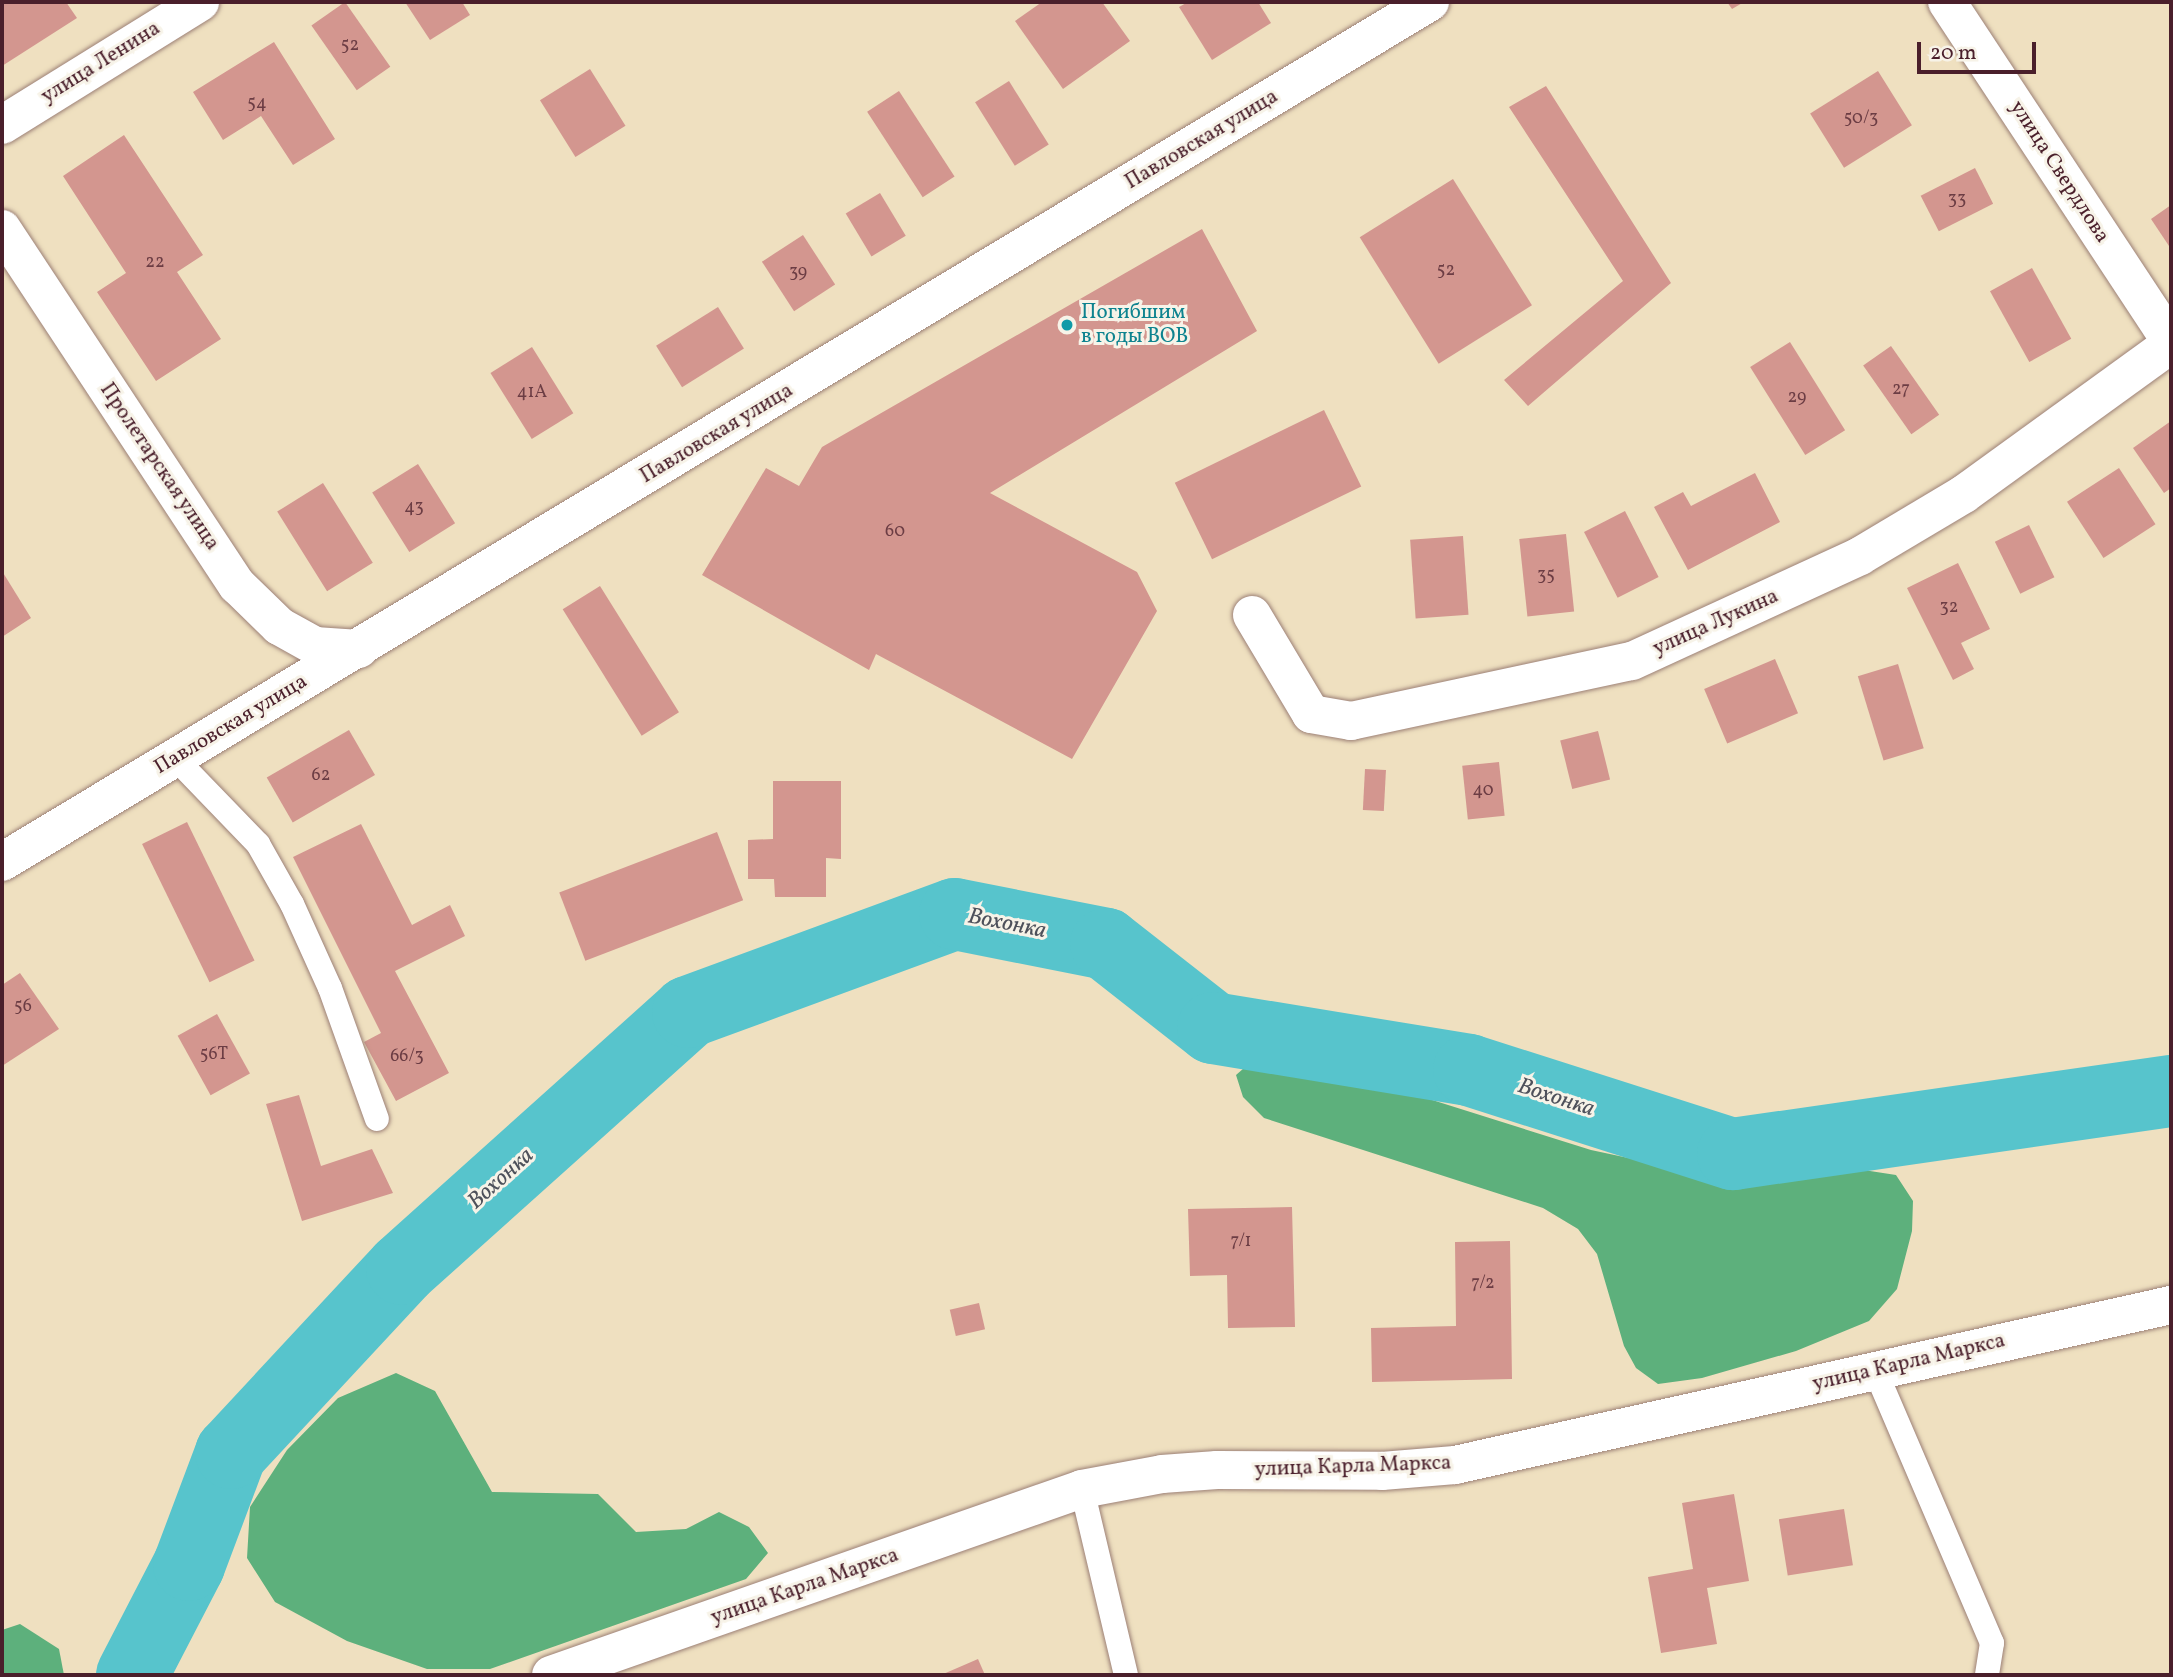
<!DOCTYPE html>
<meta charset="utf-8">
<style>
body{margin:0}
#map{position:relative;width:2173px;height:1677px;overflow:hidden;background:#efe0c0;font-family:Vollkorn,serif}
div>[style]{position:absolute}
.forest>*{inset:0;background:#5db07c}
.river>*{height:72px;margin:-36px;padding:0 36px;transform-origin:36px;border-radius:36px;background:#57c4cc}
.building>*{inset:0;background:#d3968f;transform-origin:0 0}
.roads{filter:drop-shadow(0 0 2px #9c8076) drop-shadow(0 0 2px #9c8076)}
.lane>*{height:24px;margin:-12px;padding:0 12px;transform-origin:12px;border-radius:12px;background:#fff}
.street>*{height:38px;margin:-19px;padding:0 19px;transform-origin:19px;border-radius:19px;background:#fff}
.dots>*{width:19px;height:19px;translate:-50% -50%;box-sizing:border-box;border:4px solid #f7f3e8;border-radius:50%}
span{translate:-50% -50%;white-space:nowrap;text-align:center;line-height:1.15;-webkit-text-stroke:6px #f7f3e8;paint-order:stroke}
.number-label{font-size:18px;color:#6c3d44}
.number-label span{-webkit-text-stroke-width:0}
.street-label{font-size:21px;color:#4a1f2b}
.culture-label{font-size:21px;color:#0d838f}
.left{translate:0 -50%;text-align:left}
.water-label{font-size:23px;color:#4e515b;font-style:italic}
.frame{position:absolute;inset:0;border:4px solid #4a1f2b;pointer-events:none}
.scale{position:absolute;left:1917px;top:42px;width:119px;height:32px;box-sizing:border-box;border:4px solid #4a1f2b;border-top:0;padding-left:9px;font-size:21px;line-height:24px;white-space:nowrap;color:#4a1f2b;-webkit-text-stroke:5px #f7f3e8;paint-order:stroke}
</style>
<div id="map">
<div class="forest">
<div style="clip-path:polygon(1259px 1055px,1375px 1082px,1591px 1150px,1708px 1175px,1831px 1165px,1896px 1175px,1913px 1201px,1912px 1231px,1897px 1289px,1869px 1321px,1796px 1351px,1702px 1378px,1658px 1384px,1636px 1368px,1624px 1346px,1597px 1254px,1578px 1229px,1543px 1208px,1264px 1118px,1243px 1097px,1236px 1075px)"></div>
<div style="clip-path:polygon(396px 1373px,435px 1391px,492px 1492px,598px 1494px,636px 1532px,686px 1529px,719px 1512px,749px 1527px,768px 1553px,746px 1579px,490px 1669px,427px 1669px,347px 1641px,275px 1602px,247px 1558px,250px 1507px,287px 1450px,338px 1398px)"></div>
<div style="clip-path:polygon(20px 1624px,59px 1649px,64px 1675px,2px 1675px,2px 1630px)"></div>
</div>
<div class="river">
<div style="left:132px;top:1675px;width:124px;rotate:-62.6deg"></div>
<div style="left:189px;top:1565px;width:120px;rotate:-69.4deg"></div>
<div style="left:231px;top:1453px;width:251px;rotate:-47.1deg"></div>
<div style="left:402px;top:1269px;width:385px;rotate:-41.9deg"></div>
<div style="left:688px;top:1012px;width:284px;rotate:-20.2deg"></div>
<div style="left:955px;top:914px;width:154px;rotate:11.2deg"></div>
<div style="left:1106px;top:944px;width:136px;rotate:38.1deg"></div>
<div style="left:1213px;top:1028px;width:259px;rotate:9.3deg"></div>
<div style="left:1469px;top:1070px;width:277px;rotate:17.7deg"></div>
<div style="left:1733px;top:1154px;width:443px;rotate:-8.2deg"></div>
</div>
<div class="building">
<div style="clip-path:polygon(2px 2px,66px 2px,77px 18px,2px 66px)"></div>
<div style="left:345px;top:2px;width:79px;height:41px;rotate:55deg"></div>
<div style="clip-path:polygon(405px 2px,462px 2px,470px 15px,430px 40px)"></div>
<div style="clip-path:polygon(1042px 2px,1102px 2px,1130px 41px,1063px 89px,1015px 21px)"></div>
<div style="clip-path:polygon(1188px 2px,1258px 2px,1271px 23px,1212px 60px,1179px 7px)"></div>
<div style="clip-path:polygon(1727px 2px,1744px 2px,1732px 9px)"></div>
<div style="clip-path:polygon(274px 42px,335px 139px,293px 165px,261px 116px,223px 140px,193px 92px)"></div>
<div style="left:590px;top:69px;width:67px;height:59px;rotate:58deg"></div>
<div style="left:1878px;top:71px;width:64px;height:80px;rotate:58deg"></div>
<div style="left:1009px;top:81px;width:75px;height:40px;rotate:58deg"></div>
<div style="clip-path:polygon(1546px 86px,1671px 283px,1528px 406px,1504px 380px,1623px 281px,1509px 107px)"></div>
<div style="left:899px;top:91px;width:102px;height:38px;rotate:57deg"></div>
<div style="clip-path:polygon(124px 135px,203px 255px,177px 272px,221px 339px,156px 381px,97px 292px,126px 273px,63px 176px)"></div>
<div style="left:1975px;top:168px;width:40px;height:61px;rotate:63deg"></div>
<div style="left:1453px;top:179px;width:149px;height:110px;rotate:58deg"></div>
<div style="left:880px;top:193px;width:50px;height:40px;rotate:59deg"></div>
<div style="clip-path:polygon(2171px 205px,2171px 249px,2151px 219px)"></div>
<div style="clip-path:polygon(1202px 229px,1257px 331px,990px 493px,1137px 572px,1157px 611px,1072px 759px,876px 654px,869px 670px,702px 575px,766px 468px,799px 486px,822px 447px)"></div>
<div style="left:803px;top:235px;width:59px;height:49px;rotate:57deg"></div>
<div style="left:2032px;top:268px;width:81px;height:48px;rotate:61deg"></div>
<div style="left:718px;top:307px;width:49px;height:73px;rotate:58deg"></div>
<div style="left:1790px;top:342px;width:104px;height:47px;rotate:58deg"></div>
<div style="left:1891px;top:346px;width:84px;height:34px;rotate:55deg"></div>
<div style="left:532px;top:347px;width:78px;height:49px;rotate:58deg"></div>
<div style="left:1324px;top:410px;width:85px;height:166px;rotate:64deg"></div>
<div style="clip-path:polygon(2171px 421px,2171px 488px,2164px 493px,2133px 448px)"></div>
<div style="left:418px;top:464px;width:70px;height:54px;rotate:58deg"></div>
<div style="left:2119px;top:468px;width:67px;height:62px;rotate:57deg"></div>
<div style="clip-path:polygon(1755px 473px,1780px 522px,1688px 570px,1654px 507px,1683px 492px,1691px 506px)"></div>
<div style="left:323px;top:483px;width:94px;height:54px;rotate:58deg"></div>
<div style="left:1625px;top:511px;width:74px;height:46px;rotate:63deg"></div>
<div style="left:2029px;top:525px;width:58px;height:38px;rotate:64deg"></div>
<div style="left:1566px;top:534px;width:78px;height:47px;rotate:84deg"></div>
<div style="left:1463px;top:536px;width:79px;height:53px;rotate:86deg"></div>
<div style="clip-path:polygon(1958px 563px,1990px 629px,1961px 643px,1974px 669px,1953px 680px,1907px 588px)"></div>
<div style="clip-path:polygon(2px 571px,31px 618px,2px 637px)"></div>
<div style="left:600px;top:586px;width:149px;height:44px;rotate:58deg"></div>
<div style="left:1775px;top:659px;width:59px;height:77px;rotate:67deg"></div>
<div style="left:1898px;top:664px;width:88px;height:42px;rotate:73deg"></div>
<div style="left:349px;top:730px;width:52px;height:95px;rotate:60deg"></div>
<div style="left:1598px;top:731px;width:50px;height:39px;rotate:76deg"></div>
<div style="left:1499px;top:762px;width:54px;height:37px;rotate:84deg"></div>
<div style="left:1365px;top:769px;width:21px;height:41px;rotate:3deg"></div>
<div style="clip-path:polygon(773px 781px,841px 781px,841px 859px,826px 858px,826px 897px,775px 897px,774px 879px,748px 879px,748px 840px,773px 839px)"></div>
<div style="left:187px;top:822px;width:154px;height:50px;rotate:64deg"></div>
<div style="clip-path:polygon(361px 824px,412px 925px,450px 905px,465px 936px,395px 971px,449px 1073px,396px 1101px,364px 1042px,381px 1033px,293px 857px)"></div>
<div style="left:717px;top:832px;width:73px;height:169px;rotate:69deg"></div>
<div style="clip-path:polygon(20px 973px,59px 1029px,2px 1066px,2px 985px)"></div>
<div style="left:217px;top:1014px;width:68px;height:45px;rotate:61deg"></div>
<div style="clip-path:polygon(299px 1095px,321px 1166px,372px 1149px,393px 1193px,302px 1221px,266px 1104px)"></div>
<div style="clip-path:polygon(1292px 1207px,1295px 1327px,1228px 1328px,1227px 1275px,1190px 1276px,1188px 1209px)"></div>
<div style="clip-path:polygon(1510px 1241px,1512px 1379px,1372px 1382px,1371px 1328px,1456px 1326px,1455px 1242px)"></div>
<div style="left:979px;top:1303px;width:27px;height:30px;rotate:77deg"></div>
<div style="clip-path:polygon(1734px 1494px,1749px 1581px,1707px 1588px,1717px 1644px,1661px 1653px,1648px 1577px,1693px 1569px,1682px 1503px)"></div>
<div style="left:1844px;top:1509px;width:57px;height:66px;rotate:81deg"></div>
<div style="clip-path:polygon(978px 1659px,985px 1675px,941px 1675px)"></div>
</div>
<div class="roads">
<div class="lane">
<div style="left:175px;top:758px;width:120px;rotate:46deg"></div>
<div style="left:258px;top:844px;width:69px;rotate:60.5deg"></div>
<div style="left:292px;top:904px;width:92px;rotate:65.7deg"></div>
<div style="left:330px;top:988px;width:139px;rotate:70.3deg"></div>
<div style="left:1875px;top:1370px;width:297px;rotate:66.8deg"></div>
<div style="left:1992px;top:1643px;width:32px;rotate:99deg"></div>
<div style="left:1082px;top:1489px;width:191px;rotate:76.7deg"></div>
</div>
<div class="street">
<div style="left:1947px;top:2px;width:407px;rotate:56.6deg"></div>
<div style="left:2px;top:125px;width:233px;rotate:-31.8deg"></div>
<div style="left:2px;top:229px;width:427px;rotate:56.6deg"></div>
<div style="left:237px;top:585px;width:59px;rotate:44.3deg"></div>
<div style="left:279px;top:626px;width:41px;rotate:29.1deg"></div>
<div style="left:315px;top:646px;width:44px;rotate:3.9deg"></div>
<div style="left:1252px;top:615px;width:115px;rotate:59.2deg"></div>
<div style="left:1311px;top:714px;width:41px;rotate:9.9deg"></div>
<div style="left:1351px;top:721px;width:287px;rotate:-12.1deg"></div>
<div style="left:1632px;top:661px;width:251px;rotate:-24.7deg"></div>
<div style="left:1860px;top:556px;width:121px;rotate:-30.8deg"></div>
<div style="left:1964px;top:494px;width:256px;rotate:-35.9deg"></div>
<div style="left:2px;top:862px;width:1667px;rotate:-31.06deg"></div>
<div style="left:551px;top:1675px;width:563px;rotate:-19.3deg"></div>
<div style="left:1082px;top:1489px;width:81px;rotate:-10.6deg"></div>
<div style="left:1162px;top:1474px;width:55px;rotate:-4.2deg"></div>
<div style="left:1217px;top:1470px;width:165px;rotate:0.3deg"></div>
<div style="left:1382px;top:1471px;width:73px;rotate:-4.7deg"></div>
<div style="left:1455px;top:1465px;width:734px;rotate:-12.6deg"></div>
</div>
</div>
<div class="dots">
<div style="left:1067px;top:325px;background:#0f9aa8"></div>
</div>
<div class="number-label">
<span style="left:350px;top:46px">52</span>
<span style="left:257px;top:104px">54</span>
<span style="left:1861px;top:119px">50/3</span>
<span style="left:1957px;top:200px">33</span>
<span style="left:155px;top:263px">22</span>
<span style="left:1446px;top:271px">52</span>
<span style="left:798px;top:273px">39</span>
<span style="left:1901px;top:390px">27</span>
<span style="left:532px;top:393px">41А</span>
<span style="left:1797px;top:398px">29</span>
<span style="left:414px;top:508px">43</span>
<span style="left:895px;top:532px">60</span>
<span style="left:1546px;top:576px">35</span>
<span style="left:1949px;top:608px">32</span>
<span style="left:321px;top:776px">62</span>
<span style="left:1483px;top:791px">40</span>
<span style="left:23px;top:1007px">56</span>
<span style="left:214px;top:1055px">56Т</span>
<span style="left:407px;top:1057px">66/3</span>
<span style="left:1241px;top:1242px">7/1</span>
<span style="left:1483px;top:1284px">7/2</span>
</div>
<div class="street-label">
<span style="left:101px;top:63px;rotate:-32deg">улица Ленина</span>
<span style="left:1202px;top:140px;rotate:-31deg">Павловская улица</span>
<span style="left:2059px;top:172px;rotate:57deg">улица Свердлова</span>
<span style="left:717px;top:434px;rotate:-31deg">Павловская улица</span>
<span style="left:159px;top:467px;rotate:56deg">Пролетарская улица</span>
<span style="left:1716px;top:623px;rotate:-24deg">улица Лукина</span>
<span style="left:231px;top:725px;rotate:-31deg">Павловская улица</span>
<span style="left:1909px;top:1363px;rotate:-13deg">улица Карла Маркса</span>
<span style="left:1353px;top:1467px;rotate:-2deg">улица Карла Маркса</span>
<span style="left:805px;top:1587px;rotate:-19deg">улица Карла Маркса</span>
</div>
<div class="culture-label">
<span class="left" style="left:1081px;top:325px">Погибшим<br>в годы ВОВ</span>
</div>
<div class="water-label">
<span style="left:1007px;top:924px;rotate:11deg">Вохонка</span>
<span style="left:1556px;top:1098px;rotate:18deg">Вохонка</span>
<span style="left:501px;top:1179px;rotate:-42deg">Вохонка</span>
</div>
<div class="frame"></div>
<div class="scale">20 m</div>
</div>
